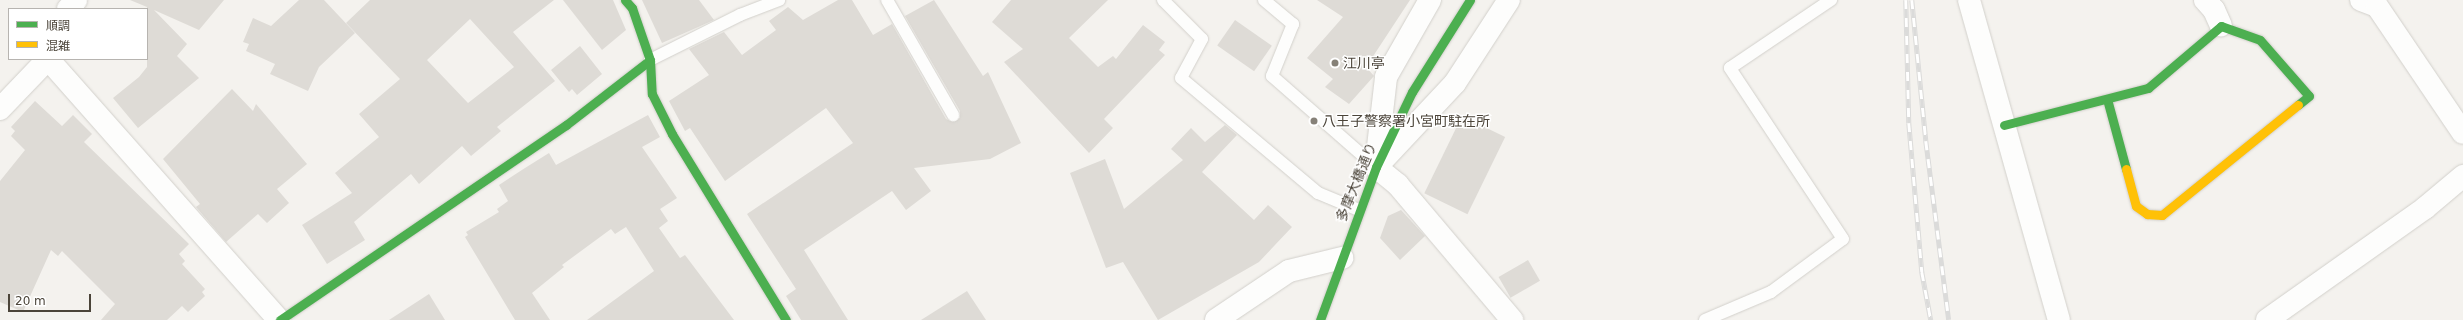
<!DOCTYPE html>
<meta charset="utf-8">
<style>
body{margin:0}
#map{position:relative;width:2463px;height:320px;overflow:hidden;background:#f4f2ee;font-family:"DejaVu Sans","Noto Sans JP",sans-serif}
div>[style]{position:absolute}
.building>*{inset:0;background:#dedbd6;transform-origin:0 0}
.roads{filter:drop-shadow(0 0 1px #d2d0cb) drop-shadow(0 0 1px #d2d0cb)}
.lane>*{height:12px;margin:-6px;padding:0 6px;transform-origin:6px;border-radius:6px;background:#fdfdfc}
.street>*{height:22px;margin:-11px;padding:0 11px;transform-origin:11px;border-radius:11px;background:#fdfdfc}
.fast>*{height:9px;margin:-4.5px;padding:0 4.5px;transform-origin:4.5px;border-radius:4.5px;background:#4caf50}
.slow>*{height:9px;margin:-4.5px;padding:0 4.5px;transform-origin:4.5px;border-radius:4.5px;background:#ffc107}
.rail>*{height:4.5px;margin-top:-2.25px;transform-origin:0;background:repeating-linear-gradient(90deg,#fff 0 9px,#dbdbda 0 18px);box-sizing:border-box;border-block:1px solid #dbdbda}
.dots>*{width:11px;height:11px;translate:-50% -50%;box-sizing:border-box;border:2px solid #fff;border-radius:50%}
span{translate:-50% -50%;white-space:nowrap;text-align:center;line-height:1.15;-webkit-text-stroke:3px #fff;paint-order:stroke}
.poi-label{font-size:14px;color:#4b4439}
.left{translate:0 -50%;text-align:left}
.street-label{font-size:14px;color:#4b4439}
.legend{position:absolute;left:8px;top:8px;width:140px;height:52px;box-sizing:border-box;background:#fff;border:1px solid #b7b4b0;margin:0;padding:5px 7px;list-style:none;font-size:12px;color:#4b4439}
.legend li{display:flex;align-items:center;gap:8px;height:20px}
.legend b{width:20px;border:1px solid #b7b4b0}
.scale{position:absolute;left:8px;top:294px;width:83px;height:18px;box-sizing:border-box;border:2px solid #4b4439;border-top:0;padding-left:5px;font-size:12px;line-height:14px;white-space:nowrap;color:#4b4439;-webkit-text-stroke:3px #fff;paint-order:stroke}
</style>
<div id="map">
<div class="building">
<div style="clip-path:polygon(130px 0,224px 0,199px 30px,154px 10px,187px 44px,177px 56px,199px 78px,138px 128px,113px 98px,139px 77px,147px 67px,147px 7px)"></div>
<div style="clip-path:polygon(299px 0,324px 0,355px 33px,319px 67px,308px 91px,270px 74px,275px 64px,246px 51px,249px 44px,243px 42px,253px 18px,271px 26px)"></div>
<div style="clip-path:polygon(evenodd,370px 0,554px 0,513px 32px,555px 81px,497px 127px,501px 131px,471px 156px,462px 146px,419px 184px,411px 174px,354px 222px,365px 240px,327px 264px,302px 225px,352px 193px,335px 173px,379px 137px,359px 114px,400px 79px,346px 23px,370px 0,470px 19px,514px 67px,468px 103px,427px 60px,470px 19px)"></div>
<div style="clip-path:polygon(563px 0,613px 0,626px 30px,602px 50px)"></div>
<div style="clip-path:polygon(642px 0,699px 0,714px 20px,662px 43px)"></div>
<div style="clip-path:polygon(838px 0,852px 0,873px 35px,892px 24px,946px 119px,953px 122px,960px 118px,960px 111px,905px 16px,934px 0,983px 76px,988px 72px,1021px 143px,990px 159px,914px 168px,931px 191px,906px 210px,892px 191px,804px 250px,848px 320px,801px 320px,786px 296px,796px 289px,747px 214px,853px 143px,826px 108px,725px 181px,690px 128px,685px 131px,669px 101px,709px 75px,689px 49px,724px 32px,742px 55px,776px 30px,769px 21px,788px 7px,803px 20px)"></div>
<div style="clip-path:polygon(1011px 0,1108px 0,1069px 38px,1098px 67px,1113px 56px,1116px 59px,1143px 25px,1165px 42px,1159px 50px,1165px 55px,1104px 119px,1113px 128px,1089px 153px,1004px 62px,1023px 49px,992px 22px)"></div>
<div style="clip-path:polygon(1317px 0,1410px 0,1366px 67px,1374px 76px,1349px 104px,1325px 87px,1333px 79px,1307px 58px,1343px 17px)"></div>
<div style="left:1235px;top:20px;width:45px;height:31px;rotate:35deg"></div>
<div style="clip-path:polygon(580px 46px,602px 74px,577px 95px,572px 89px,569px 92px,551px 70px)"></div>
<div style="clip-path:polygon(232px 89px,253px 111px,256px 104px,307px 164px,277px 189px,289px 203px,267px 223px,258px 214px,226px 242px,196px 207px,200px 204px,163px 159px)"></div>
<div style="clip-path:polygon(35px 101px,62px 126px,73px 115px,92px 134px,84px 142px,189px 244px,179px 254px,185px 261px,182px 264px,205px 289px,202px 292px,205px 296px,188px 312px,182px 306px,167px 320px,101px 320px,115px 304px,62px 251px,58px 256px,51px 250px,23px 312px,0 302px,0 181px,25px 150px,11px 136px,15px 131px,11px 127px)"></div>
<div style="clip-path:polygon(648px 115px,660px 137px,642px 147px,677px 198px,660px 209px,668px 221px,659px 228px,680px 258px,685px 255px,734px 320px,587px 320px,654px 271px,626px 227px,615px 234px,611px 229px,562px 265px,564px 267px,532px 293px,550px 320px,515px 320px,465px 237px,468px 235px,466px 232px,499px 212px,497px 209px,508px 201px,499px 185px,525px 168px,549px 153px,556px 165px)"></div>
<div style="left:1462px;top:116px;width:48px;height:86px;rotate:26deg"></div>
<div style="clip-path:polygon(1225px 125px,1237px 135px,1202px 172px,1254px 220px,1268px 205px,1292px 227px,1259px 262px,1158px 320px,1123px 262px,1106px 268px,1070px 173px,1105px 159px,1124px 209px,1183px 160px,1171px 149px,1191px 128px,1205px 142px)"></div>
<div style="clip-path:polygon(1401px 210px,1425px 236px,1400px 260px,1380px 238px,1388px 216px)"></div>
<div style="left:1528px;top:260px;width:24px;height:34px;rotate:60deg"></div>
<div style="clip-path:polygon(967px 291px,986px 320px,921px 320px)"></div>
<div style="clip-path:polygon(429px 294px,445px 320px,389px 320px)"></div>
</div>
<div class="roads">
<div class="lane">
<div style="left:887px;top:0;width:133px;rotate:60.1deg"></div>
<div style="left:1163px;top:0;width:55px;rotate:45deg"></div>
<div style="left:1202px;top:39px;width:44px;rotate:118.3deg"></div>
<div style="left:1181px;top:78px;width:179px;rotate:40deg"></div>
<div style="left:1318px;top:193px;width:44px;rotate:22.5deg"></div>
<div style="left:1264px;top:0;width:38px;rotate:40deg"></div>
<div style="left:1293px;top:24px;width:56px;rotate:112deg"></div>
<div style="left:1272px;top:76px;width:138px;rotate:41.2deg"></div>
<div style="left:650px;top:60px;width:101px;rotate:-26.6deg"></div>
<div style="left:740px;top:15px;width:42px;rotate:-21deg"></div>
<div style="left:1705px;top:320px;width:72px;rotate:-23deg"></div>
<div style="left:1771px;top:292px;width:89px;rotate:-36.4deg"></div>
<div style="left:1843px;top:239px;width:205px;rotate:-123.5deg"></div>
<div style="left:1730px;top:68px;width:122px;rotate:-34deg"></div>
</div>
<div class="street">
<div style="left:1969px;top:0;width:332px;rotate:74.3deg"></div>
<div style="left:2205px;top:0;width:13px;rotate:48deg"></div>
<div style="left:2214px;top:10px;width:17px;rotate:66deg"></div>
<div style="left:2361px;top:0;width:17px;rotate:21deg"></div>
<div style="left:2377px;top:6px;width:153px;rotate:55.9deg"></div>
<div style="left:68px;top:9px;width:12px;rotate:-48deg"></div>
<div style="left:48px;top:59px;width:349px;rotate:48.5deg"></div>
<div style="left:0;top:109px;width:69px;rotate:-46.2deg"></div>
<div style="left:1381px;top:162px;width:108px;rotate:-46.9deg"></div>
<div style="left:1455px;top:83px;width:99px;rotate:-57deg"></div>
<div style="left:1376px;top:164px;width:88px;rotate:-83.4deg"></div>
<div style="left:1386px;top:77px;width:89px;rotate:-60.3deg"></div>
<div style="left:1376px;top:167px;width:28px;rotate:39deg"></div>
<div style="left:1398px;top:185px;width:177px;rotate:49.8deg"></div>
<div style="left:1216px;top:320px;width:88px;rotate:-33.9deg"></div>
<div style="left:1289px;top:271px;width:55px;rotate:-13.8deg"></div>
<div style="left:2267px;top:320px;width:194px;rotate:-35.3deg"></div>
<div style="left:2425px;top:208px;width:50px;rotate:-40.1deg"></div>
</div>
<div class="fast">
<div style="left:625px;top:0;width:11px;rotate:49deg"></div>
<div style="left:632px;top:8px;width:55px;rotate:70.9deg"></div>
<div style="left:650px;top:60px;width:34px;rotate:87deg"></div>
<div style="left:652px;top:94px;width:45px;rotate:63.4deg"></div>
<div style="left:672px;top:134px;width:218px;rotate:58.5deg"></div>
<div style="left:2107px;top:99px;width:73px;rotate:74.8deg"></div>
<div style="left:2004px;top:125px;width:149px;rotate:-14.4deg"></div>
<div style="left:2148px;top:88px;width:96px;rotate:-40.3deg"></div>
<div style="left:2221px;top:26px;width:41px;rotate:19.7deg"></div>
<div style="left:2260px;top:40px;width:74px;rotate:48.8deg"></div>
<div style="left:2309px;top:96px;width:14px;rotate:141deg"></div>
<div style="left:280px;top:320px;width:346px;rotate:-34.3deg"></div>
<div style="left:566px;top:125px;width:106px;rotate:-37.7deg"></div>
<div style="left:1320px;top:320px;width:163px;rotate:-69.9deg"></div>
<div style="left:1376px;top:167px;width:83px;rotate:-64.4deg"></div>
<div style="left:1412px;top:92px;width:109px;rotate:-57.8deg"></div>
</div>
<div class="slow">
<div style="left:2126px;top:169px;width:38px;rotate:75deg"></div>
<div style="left:2136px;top:206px;width:14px;rotate:36deg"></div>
<div style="left:2147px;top:214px;width:15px;rotate:4deg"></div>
<div style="left:2162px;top:215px;width:175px;rotate:-39deg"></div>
</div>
</div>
<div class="rail">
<div style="left:1906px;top:0;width:123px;rotate:88.6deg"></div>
<div style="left:1909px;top:123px;width:150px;rotate:85deg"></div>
<div style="left:1922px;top:272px;width:49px;rotate:79.4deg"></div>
<div style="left:1912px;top:0;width:142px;rotate:84.3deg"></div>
<div style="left:1926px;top:141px;width:180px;rotate:82.7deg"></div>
</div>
<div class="dots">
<div style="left:1335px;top:63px;background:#868178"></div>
<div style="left:1314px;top:121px;background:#868178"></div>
</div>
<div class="poi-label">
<span class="left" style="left:1343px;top:63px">江川亭</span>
<span class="left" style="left:1322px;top:121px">八王子警察署小宮町駐在所</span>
</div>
<div class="street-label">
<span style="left:1356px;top:182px;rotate:-68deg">多摩大橋通り</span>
</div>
<ul class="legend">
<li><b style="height:5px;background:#4caf50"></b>順調</li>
<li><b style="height:5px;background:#ffc107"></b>混雑</li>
</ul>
<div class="scale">20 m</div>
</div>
